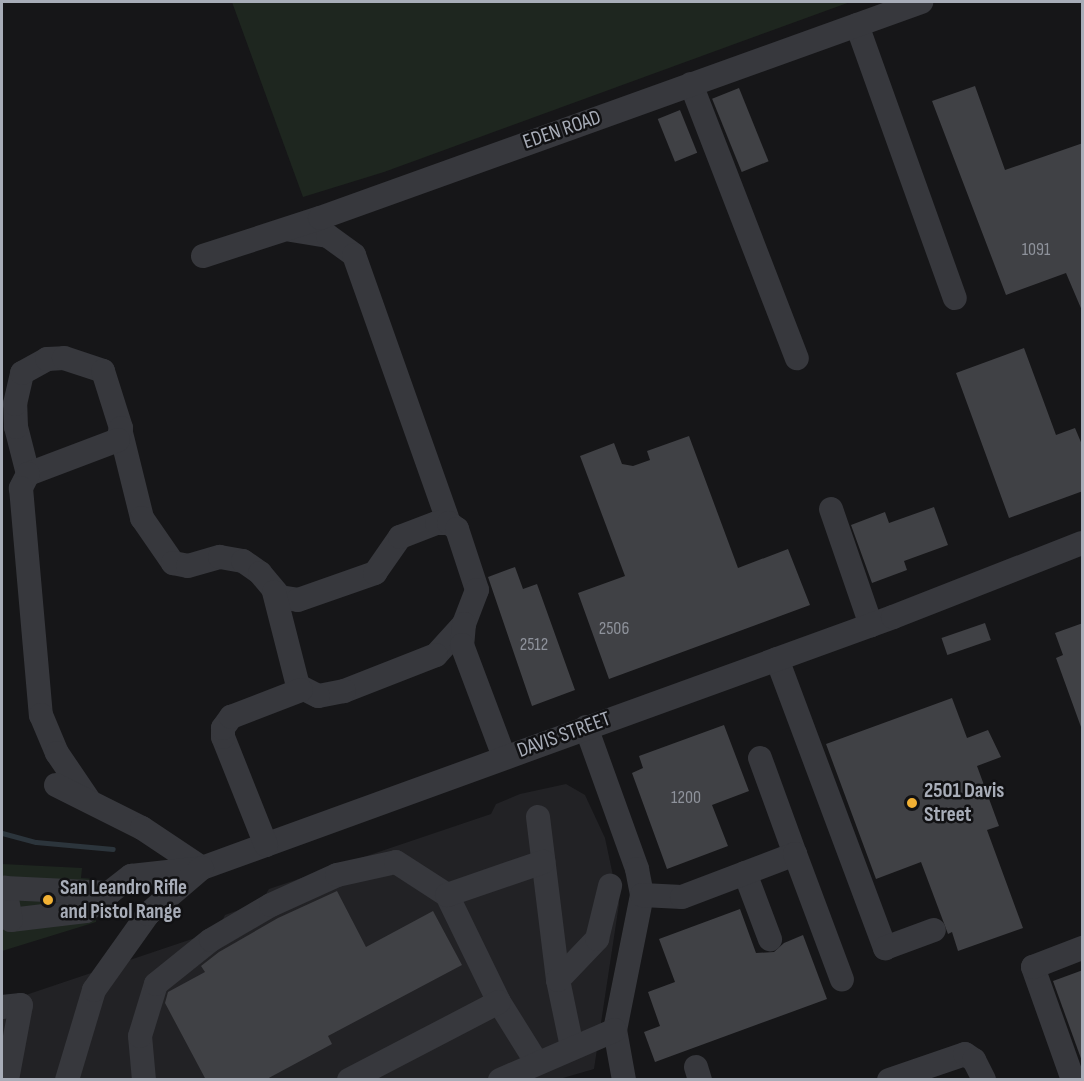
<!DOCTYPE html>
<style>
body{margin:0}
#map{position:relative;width:1084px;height:1081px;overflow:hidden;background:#161618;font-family:"Sofia Sans Condensed",sans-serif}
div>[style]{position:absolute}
.built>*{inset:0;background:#222225}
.green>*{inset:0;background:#1e261f}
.stream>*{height:5px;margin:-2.5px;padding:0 2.5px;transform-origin:2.5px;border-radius:2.5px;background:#2c353c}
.building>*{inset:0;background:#404145;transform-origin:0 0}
.minor>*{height:24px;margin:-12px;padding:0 12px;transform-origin:12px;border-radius:12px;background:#37383d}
.dots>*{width:16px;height:16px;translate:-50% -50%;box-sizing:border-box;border:3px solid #111113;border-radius:50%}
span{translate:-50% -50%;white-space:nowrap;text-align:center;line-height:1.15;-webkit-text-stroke:5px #111113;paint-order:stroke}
.number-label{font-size:18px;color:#8e929b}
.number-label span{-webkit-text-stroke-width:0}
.street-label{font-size:21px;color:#a8adb8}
.poi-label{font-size:21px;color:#a8adb8;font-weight:700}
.left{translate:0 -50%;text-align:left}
.frame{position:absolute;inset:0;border:3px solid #a8adb8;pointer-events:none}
</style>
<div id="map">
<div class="built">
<div style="clip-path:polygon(566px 784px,585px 795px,605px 838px,619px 904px,594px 1069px,556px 1080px,2px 1079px,2px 1003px,198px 937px,220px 925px,225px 915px,261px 902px,269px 889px,491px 814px,496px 804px,520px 794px)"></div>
</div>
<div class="green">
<div style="clip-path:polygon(232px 2px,850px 2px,384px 172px,303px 197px)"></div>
<div style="clip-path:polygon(2px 864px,82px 868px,81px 878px,95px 879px,96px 922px,2px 951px)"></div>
</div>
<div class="stream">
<div style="left:2px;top:833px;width:35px;rotate:15deg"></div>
<div style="left:36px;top:842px;width:77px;rotate:5.2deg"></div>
</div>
<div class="building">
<div style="clip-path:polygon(975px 86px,1005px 170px,1083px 143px,1083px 313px,1066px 273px,1006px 295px,932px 101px)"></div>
<div style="left:739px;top:88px;width:79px;height:29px;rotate:68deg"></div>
<div style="left:680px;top:110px;width:46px;height:24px;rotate:68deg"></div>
<div style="clip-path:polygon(1024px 348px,1056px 435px,1075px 428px,1083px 447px,1083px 491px,1009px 518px,956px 373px)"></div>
<div style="clip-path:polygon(689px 436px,738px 568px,788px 549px,810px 605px,609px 679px,578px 593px,625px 576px,580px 456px,614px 443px,622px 464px,633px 466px,650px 460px,647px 451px)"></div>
<div style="clip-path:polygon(934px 507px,948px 545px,904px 561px,907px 570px,872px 583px,851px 525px,885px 512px,889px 523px)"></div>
<div style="clip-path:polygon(515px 567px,523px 589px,537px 584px,575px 690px,532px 706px,488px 577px)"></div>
<div style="left:985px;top:623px;width:18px;height:46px;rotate:71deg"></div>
<div style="clip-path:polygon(1083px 623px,1083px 727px,1081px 727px,1056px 658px,1063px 655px,1055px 633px)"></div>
<div style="clip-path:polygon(952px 698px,967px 738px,988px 730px,1001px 757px,977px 766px,999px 826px,987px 830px,1023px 928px,958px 951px,952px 932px,948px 934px,921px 862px,876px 879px,826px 744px)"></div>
<div style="clip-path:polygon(724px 725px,749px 791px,712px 805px,728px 846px,667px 869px,632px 773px,643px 768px,639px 756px)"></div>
<div style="clip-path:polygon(337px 891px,366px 947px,433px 911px,462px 965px,328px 1036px,332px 1044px,265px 1080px,206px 1080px,165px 1003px,168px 992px,205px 972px,201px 966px,219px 952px,278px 918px)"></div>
<div style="clip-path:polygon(740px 909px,756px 953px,774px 952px,784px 943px,803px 935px,827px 999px,655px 1062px,644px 1032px,660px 1026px,648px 992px,675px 982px,659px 939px)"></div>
<div style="clip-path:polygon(1083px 970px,1083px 1064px,1053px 981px)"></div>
</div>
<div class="minor">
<div style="left:857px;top:25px;width:290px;rotate:70.3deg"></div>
<div style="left:691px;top:84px;width:294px;rotate:68.9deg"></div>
<div style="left:291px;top:230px;width:37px;rotate:9deg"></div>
<div style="left:328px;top:236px;width:32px;rotate:36deg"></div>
<div style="left:354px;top:255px;width:284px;rotate:70.5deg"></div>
<div style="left:203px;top:256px;width:123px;rotate:-18deg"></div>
<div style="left:320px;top:218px;width:639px;rotate:-19.77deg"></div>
<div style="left:121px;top:433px;width:88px;rotate:76.1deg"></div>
<div style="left:142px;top:518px;width:55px;rotate:55.4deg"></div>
<div style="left:173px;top:563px;width:15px;rotate:11deg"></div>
<div style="left:188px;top:566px;width:33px;rotate:-16deg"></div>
<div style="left:220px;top:557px;width:23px;rotate:10deg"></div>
<div style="left:243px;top:561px;width:21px;rotate:35deg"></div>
<div style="left:260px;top:573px;width:31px;rotate:50deg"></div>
<div style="left:280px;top:597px;width:18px;rotate:9deg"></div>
<div style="left:298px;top:600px;width:82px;rotate:-19.3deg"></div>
<div style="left:375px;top:573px;width:44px;rotate:-55.2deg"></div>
<div style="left:400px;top:537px;width:40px;rotate:-21deg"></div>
<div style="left:437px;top:523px;width:12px"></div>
<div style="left:449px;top:523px;width:10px;rotate:37deg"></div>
<div style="left:457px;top:529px;width:64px;rotate:71.8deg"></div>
<div style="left:477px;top:590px;width:36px;rotate:111deg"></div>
<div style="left:464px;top:624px;width:42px;rotate:132.1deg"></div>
<div style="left:436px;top:655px;width:99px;rotate:158.6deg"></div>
<div style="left:344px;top:691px;width:26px;rotate:169deg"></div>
<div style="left:318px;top:696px;width:22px;rotate:-153deg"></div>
<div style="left:298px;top:686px;width:97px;rotate:-104.3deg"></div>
<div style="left:28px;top:474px;width:49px;rotate:-104.3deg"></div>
<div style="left:16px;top:427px;width:23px;rotate:-92deg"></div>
<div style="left:15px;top:404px;width:32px;rotate:-77deg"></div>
<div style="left:22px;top:373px;width:29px;rotate:-29deg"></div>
<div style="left:47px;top:359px;width:17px;rotate:-3deg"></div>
<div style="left:64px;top:358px;width:41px;rotate:18.4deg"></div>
<div style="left:103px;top:371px;width:60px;rotate:72.5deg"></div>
<div style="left:121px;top:428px;width:12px;rotate:104deg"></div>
<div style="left:118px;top:440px;width:96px;rotate:159.3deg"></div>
<div style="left:28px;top:474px;width:16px;rotate:117deg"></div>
<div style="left:21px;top:488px;width:228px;rotate:85deg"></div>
<div style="left:41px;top:715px;width:41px;rotate:67.2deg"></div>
<div style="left:57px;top:753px;width:57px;rotate:55.8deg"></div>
<div style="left:831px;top:509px;width:123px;rotate:71deg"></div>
<div style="left:464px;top:624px;width:21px;rotate:95deg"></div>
<div style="left:462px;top:645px;width:120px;rotate:69.4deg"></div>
<div style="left:777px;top:659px;width:309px;rotate:69.5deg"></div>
<div style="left:885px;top:948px;width:52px;rotate:-20.2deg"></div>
<div style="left:586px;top:727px;width:151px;rotate:70.2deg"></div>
<div style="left:637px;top:869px;width:26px;rotate:79deg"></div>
<div style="left:642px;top:895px;width:138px;rotate:101.3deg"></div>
<div style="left:615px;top:1030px;width:51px;rotate:79.8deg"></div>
<div style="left:760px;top:758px;width:102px;rotate:70deg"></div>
<div style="left:56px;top:785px;width:96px;rotate:26.6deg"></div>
<div style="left:142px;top:828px;width:72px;rotate:33.7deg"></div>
<div style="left:202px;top:868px;width:735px;rotate:-19.96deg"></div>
<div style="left:893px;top:617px;width:203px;rotate:-21.4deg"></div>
<div style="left:538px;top:817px;width:164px;rotate:83deg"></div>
<div style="left:558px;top:980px;width:68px;rotate:78.2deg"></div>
<div style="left:266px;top:845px;width:116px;rotate:-111.7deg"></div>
<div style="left:223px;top:737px;width:9px;rotate:-90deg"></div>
<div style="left:223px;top:728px;width:14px;rotate:-54deg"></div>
<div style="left:231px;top:717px;width:75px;rotate:-21.1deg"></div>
<div style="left:745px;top:873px;width:71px;rotate:69.3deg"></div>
<div style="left:109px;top:893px;width:29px;rotate:142deg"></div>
<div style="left:86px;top:911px;width:76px;rotate:173.2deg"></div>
<div style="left:11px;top:920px;width:33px;rotate:-101deg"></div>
<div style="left:5px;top:888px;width:104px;rotate:2.8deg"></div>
<div style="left:109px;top:893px;width:28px;rotate:-38deg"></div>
<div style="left:131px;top:876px;width:71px;rotate:-6.4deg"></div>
<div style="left:447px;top:895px;width:119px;rotate:64.1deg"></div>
<div style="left:499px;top:1002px;width:72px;rotate:58.1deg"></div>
<div style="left:642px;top:895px;width:40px;rotate:2.9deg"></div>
<div style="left:682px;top:897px;width:121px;rotate:-20.8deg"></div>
<div style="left:795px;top:854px;width:134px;rotate:69.5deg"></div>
<div style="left:558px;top:980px;width:57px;rotate:-46.4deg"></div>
<div style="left:597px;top:939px;width:55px;rotate:-76.2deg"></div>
<div style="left:2px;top:1007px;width:19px;rotate:-6deg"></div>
<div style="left:21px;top:1005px;width:76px;rotate:100.6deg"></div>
<div style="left:696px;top:1067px;width:14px;rotate:73deg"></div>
<div style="left:67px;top:1080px;width:94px;rotate:-73.3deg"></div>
<div style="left:94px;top:990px;width:93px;rotate:-54.6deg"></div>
<div style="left:148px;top:914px;width:71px;rotate:-40.4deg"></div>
<div style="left:144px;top:1080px;width:44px;rotate:-95.2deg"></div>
<div style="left:140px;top:1036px;width:54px;rotate:-72.9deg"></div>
<div style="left:156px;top:984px;width:70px;rotate:-38.7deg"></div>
<div style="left:211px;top:940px;width:69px;rotate:-30.3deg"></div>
<div style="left:271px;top:905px;width:72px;rotate:-24.4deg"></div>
<div style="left:337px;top:875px;width:60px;rotate:-12.4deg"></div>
<div style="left:396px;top:862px;width:61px;rotate:32.9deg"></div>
<div style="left:447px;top:895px;width:102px;rotate:-19deg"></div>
<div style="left:349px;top:1080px;width:169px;rotate:-27.5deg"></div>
<div style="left:500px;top:1080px;width:125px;rotate:-23.5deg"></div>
<div style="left:889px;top:1080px;width:80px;rotate:-18.9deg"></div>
<div style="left:965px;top:1054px;width:11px;rotate:34deg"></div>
<div style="left:974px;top:1060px;width:22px;rotate:63deg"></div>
<div style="left:1073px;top:1080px;width:120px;rotate:-109.5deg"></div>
<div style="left:1033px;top:967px;width:53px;rotate:-21.2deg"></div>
</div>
<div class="dots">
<div style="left:912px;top:803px;background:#f2b134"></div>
<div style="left:48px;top:900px;background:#f2b134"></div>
</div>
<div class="number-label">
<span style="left:1036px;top:250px">1091</span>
<span style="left:614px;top:629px">2506</span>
<span style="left:534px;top:645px">2512</span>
<span style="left:686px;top:798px">1200</span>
</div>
<div class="street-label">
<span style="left:562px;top:130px;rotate:-19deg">EDEN ROAD</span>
<span style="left:564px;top:735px;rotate:-20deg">DAVIS STREET</span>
</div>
<div class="poi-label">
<span class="left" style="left:924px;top:803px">2501 Davis<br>Street</span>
<span class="left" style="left:60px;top:900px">San Leandro Rifle<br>and Pistol Range</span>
</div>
<div class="frame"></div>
</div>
